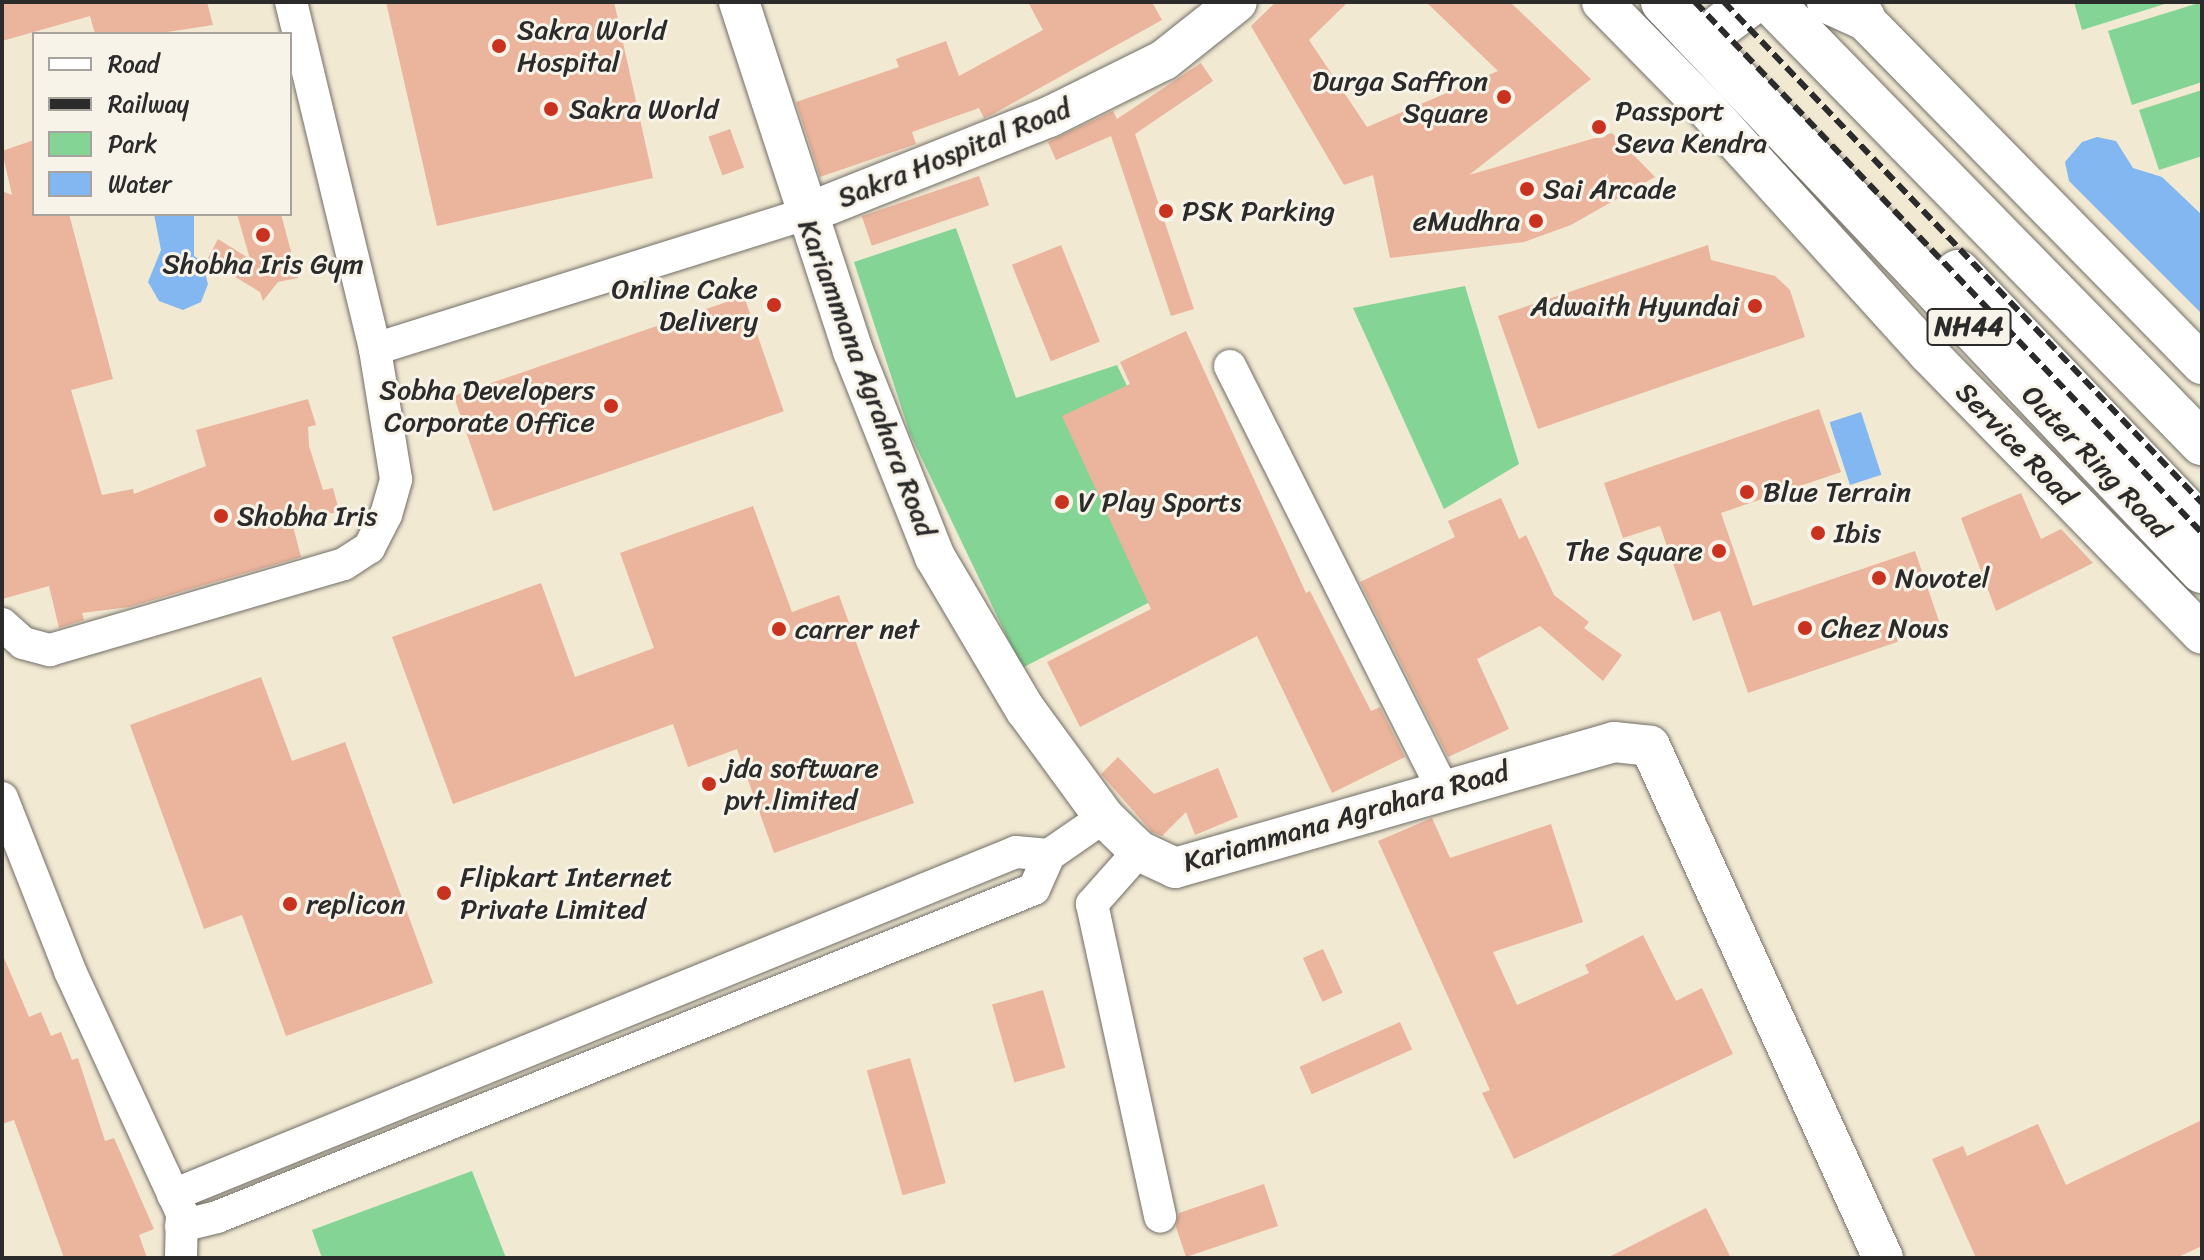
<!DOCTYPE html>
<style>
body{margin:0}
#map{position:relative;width:2204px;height:1260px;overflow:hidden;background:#f2e9d3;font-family:Sriracha,sans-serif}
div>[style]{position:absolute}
.green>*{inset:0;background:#84d595}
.water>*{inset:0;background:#82b7f1;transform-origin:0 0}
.building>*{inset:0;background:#ebb49c;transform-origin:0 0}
.roads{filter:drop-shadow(0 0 2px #716e66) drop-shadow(0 0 2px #716e66)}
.minor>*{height:32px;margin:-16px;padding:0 16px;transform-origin:16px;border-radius:16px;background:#fff}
.tertiary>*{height:40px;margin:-20px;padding:0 20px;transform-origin:20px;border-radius:20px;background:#fff}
.trunk>*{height:44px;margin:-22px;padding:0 22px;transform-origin:22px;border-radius:22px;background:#fff}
.rail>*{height:6px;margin-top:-3px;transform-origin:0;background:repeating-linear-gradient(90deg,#2b2b2b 0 12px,transparent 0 18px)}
.dots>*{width:22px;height:22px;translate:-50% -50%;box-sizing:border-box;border:4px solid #f7f3e8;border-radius:50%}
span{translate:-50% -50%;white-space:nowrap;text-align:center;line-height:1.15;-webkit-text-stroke:6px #f7f3e8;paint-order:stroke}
.shield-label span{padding:2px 6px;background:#f7f3e8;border:2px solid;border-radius:6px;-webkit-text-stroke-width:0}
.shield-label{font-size:26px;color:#2b2b2b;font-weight:700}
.poi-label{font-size:28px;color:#2b2b2b}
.left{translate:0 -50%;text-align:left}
.right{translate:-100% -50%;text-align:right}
.street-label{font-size:28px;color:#2b2b2b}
.frame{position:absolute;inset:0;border:4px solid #2b2b2b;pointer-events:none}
.legend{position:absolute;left:32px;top:32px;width:260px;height:184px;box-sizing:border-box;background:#f7f3e8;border:2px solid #a5a39c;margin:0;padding:10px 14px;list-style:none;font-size:24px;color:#2b2b2b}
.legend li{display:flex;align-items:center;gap:16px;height:40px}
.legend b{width:40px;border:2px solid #a5a39c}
</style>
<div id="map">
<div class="green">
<div style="clip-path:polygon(2074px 2px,2171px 2px,2082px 30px)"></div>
<div style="clip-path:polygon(2202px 2px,2202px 82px,2132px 105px,2108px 31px)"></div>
<div style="clip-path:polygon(2202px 90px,2202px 156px,2159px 170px,2139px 110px)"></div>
<div style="clip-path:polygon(956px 228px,1016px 398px,1117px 365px,1214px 569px,1022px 668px,910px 434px,854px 262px)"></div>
<div style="clip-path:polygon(1465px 286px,1519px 464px,1444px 509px,1353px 308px)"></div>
<div style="clip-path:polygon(472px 1171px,506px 1258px,322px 1258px,312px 1230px)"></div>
</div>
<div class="water">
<div style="clip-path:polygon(2097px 137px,2116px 141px,2133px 168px,2162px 177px,2202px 215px,2202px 314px,2069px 181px,2065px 162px,2082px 142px)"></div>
<div style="clip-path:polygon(154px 214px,194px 214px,194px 256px,202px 261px,208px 284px,201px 302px,183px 310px,159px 301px,148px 282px,161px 250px)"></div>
<div style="left:1861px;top:412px;width:66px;height:33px;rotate:72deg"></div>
</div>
<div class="building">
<div style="clip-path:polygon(2px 2px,207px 2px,213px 25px,154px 34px,95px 34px,90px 16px,2px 41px)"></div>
<div style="clip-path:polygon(386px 2px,614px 2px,653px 178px,437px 226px)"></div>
<div style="clip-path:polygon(1028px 2px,1152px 2px,1162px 20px,993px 114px,984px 118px,979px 108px,912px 132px,916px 144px,820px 177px,796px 102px,899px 67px,896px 59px,946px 41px,959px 76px,1043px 30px)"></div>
<div style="clip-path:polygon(1276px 2px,1348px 2px,1309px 40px,1367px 127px,1498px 71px,1426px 2px,1510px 2px,1591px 79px,1469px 175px,1612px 133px,1655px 177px,1571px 225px,1524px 242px,1390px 258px,1373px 175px,1344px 185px,1251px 26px)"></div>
<div style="clip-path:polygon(1201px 63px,1213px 81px,1135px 134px,1194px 309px,1171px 316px,1111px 136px,1056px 160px,1048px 142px,1113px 111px,1117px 119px)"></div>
<div style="left:730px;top:129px;width:41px;height:23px;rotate:70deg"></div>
<div style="clip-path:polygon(34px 140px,34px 214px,69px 214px,113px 379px,71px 390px,102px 495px,133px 489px,134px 494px,206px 466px,196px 430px,308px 399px,316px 425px,308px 427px,309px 446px,323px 490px,333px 488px,339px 511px,293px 526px,301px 557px,129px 607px,82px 613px,84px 620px,59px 628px,49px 586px,2px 599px,2px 191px,12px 195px,2px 151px)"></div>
<div style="left:979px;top:176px;width:31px;height:124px;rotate:71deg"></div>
<div style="clip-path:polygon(237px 214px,281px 214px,298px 278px,278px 282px,263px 301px,260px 292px,207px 260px,218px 239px,250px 259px)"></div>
<div style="left:1061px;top:245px;width:104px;height:53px;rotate:68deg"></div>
<div style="clip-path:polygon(1708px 245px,1711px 260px,1775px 276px,1790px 290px,1805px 337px,1538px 429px,1498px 316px)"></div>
<div style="left:744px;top:296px;width:122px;height:307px;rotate:71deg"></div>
<div style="clip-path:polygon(1186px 331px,1306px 593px,1310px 591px,1371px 711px,1380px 707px,1405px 757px,1332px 793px,1257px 636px,1080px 727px,1047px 662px,1151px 609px,1062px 416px,1130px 384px,1120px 362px)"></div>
<div style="clip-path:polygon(1819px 409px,1841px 472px,1721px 513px,1753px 606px,1915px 551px,1941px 627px,1748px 693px,1720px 611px,1693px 621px,1660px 526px,1623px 538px,1604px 483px)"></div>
<div style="clip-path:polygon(2021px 493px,2041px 539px,2061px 529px,2093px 563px,1996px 611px,1961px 518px)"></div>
<div style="clip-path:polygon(1501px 498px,1519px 539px,1526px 535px,1554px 595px,1589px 622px,1584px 628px,1622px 655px,1603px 681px,1540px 626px,1477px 659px,1509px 729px,1448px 757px,1360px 582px,1455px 537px,1448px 521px)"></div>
<div style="clip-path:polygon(753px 506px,792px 612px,839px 595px,914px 803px,774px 853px,737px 749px,688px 767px,673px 724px,453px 804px,392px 637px,541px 583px,575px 677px,654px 648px,620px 553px)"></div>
<div style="clip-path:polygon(261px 677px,292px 761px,345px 742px,433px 983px,286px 1036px,242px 915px,204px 929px,130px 725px)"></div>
<div style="clip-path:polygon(1118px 757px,1154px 794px,1218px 768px,1238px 817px,1195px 835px,1186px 812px,1162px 836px,1152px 832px,1101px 774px)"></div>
<div style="clip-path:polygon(1432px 818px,1450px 858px,1551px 824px,1583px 922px,1493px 952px,1517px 1005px,1589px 973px,1585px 965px,1643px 935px,1676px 1001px,1702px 988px,1733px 1054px,1514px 1159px,1482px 1093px,1490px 1090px,1378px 841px)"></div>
<div style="left:1323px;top:949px;width:48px;height:22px;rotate:66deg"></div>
<div style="clip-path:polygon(2px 953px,29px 1017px,41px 1012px,51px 1036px,61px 1032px,72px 1060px,78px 1058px,105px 1141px,114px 1138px,154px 1229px,139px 1235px,147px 1258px,64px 1258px,14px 1120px,2px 1124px)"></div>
<div style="left:1043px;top:990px;width:81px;height:53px;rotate:74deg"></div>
<div style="left:1400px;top:1022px;width:30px;height:110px;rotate:66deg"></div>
<div style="left:910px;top:1058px;width:130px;height:45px;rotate:74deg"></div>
<div style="clip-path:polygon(2202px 1120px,2202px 1246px,2176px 1258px,1976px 1258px,1932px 1159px,1963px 1146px,1967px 1156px,2038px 1124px,2066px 1185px)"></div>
<div style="clip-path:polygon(1264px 1184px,1278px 1226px,1186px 1257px,1176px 1227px,1179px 1213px)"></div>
<div style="clip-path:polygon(1706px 1208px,1731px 1258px,1607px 1258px)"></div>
</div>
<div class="roads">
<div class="minor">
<div style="left:375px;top:349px;width:451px;rotate:-17.4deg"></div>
<div style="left:1230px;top:366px;width:474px;rotate:63.3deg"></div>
<div style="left:2px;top:624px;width:28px;rotate:42deg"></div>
<div style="left:23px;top:643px;width:28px;rotate:15deg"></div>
<div style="left:50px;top:650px;width:306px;rotate:-16.3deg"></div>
<div style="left:344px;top:564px;width:30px;rotate:-33deg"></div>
<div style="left:369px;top:548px;width:37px;rotate:-63deg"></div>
<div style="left:386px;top:515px;width:37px;rotate:-74deg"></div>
<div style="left:396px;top:479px;width:132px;rotate:-99.2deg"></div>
<div style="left:375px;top:349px;width:357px;rotate:-103.6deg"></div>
<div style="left:2px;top:798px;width:186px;rotate:68.5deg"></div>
<div style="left:70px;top:971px;width:267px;rotate:65.2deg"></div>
<div style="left:182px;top:1213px;width:45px;rotate:91.3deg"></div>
<div style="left:1139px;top:851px;width:71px;rotate:131.6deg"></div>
<div style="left:1092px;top:904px;width:320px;rotate:77.7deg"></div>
<div style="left:173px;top:1195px;width:910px;rotate:-22.14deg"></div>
<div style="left:1016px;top:852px;width:33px;rotate:5deg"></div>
<div style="left:181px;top:1226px;width:37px;rotate:-14deg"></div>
<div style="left:217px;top:1217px;width:880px;rotate:-21.87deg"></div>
<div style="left:1034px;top:889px;width:37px;rotate:-66deg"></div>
<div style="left:1049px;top:855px;width:67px;rotate:-34.6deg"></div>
</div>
<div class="tertiary">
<div style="left:739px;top:2px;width:367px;rotate:71.9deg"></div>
<div style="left:853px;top:351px;width:222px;rotate:68.3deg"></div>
<div style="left:935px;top:557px;width:177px;rotate:59.4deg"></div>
<div style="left:1025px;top:709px;width:134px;rotate:53.8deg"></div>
<div style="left:1104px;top:817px;width:49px;rotate:44.2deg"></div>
<div style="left:1139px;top:851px;width:40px;rotate:25deg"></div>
<div style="left:1175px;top:868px;width:457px;rotate:-16deg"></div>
<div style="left:1614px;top:742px;width:36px;rotate:6deg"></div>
<div style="left:1650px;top:746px;width:563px;rotate:65.53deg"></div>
<div style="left:1602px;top:2px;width:147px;rotate:45.6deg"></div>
<div style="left:1705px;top:107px;width:332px;rotate:47.8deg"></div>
<div style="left:1928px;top:353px;width:392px;rotate:45.7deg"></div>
<div style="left:1847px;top:2px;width:507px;rotate:45.56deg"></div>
<div style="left:805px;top:214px;width:263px;rotate:-21.7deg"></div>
<div style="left:1049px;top:117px;width:128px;rotate:-26.4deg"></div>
<div style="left:1164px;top:60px;width:93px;rotate:-38.5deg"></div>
</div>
<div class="trunk">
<div style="left:1663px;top:2px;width:784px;rotate:46.55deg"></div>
<div style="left:1771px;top:2px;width:617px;rotate:45.66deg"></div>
<div style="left:1829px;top:2px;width:37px;rotate:24deg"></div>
<div style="left:1722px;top:25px;width:39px;rotate:-37deg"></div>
<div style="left:1958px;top:272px;width:353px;rotate:46.3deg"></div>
</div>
</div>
<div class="rail">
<div style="left:1695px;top:2px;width:734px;rotate:46.32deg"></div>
<div style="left:1724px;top:2px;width:692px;rotate:46.35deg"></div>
</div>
<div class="dots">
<div style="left:499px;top:46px;background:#c8321e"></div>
<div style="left:1504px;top:97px;background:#c8321e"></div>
<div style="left:551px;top:109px;background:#c8321e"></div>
<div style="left:1599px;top:127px;background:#c8321e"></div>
<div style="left:1527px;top:189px;background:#c8321e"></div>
<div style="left:1166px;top:211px;background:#c8321e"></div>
<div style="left:1536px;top:221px;background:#c8321e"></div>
<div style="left:263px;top:235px;background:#c8321e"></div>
<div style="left:774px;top:305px;background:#c8321e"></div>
<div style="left:1755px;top:306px;background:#c8321e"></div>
<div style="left:611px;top:406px;background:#c8321e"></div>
<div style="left:1747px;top:492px;background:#c8321e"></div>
<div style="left:1062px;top:502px;background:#c8321e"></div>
<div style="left:221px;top:516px;background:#c8321e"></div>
<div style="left:1818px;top:533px;background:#c8321e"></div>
<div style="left:1719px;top:551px;background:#c8321e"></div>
<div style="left:1879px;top:578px;background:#c8321e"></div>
<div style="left:1805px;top:628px;background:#c8321e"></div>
<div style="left:779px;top:629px;background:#c8321e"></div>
<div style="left:709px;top:784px;background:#c8321e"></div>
<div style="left:444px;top:893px;background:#c8321e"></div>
<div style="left:290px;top:904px;background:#c8321e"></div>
</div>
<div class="shield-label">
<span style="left:1969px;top:327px">NH44</span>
</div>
<div class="poi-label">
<span class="left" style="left:517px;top:46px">Sakra World<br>Hospital</span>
<span class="right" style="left:1488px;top:97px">Durga Saffron<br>Square</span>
<span class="left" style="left:569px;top:109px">Sakra World</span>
<span class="left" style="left:1615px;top:127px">Passport<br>Seva Kendra</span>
<span class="left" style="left:1543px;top:189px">Sai Arcade</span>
<span class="left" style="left:1182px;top:211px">PSK Parking</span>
<span class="right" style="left:1520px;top:221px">eMudhra</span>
<span style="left:263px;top:264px">Shobha Iris Gym</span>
<span class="right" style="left:758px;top:305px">Online Cake<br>Delivery</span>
<span class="right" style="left:1739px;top:306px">Adwaith Hyundai</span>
<span class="right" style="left:595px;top:406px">Sobha Developers<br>Corporate Office</span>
<span class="left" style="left:1763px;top:492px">Blue Terrain</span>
<span class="left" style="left:1078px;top:502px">V Play Sports</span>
<span class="left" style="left:237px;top:516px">Shobha Iris</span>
<span class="left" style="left:1834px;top:533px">Ibis</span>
<span class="right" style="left:1703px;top:551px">The Square</span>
<span class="left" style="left:1895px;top:578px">Novotel</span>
<span class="left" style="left:1821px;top:628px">Chez Nous</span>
<span class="left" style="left:795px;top:629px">carrer net</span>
<span class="left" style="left:725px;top:784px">jda software<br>pvt.limited</span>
<span class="left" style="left:460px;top:893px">Flipkart Internet<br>Private Limited</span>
<span class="left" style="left:306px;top:904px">replicon</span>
</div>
<div class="street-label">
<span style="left:954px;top:153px;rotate:-22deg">Sakra Hospital Road</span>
<span style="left:867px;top:378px;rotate:69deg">Kariammana Agrahara Road</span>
<span style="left:2016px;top:444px;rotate:46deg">Service Road</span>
<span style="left:2096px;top:462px;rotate:46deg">Outer Ring Road</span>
<span style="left:1346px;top:817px;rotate:-16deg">Kariammana Agrahara Road</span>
</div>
<div class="frame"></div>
<ul class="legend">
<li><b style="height:10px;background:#fff"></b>Road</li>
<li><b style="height:10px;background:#2b2b2b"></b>Railway</li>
<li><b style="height:22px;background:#84d595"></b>Park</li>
<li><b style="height:22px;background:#82b7f1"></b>Water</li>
</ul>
</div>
